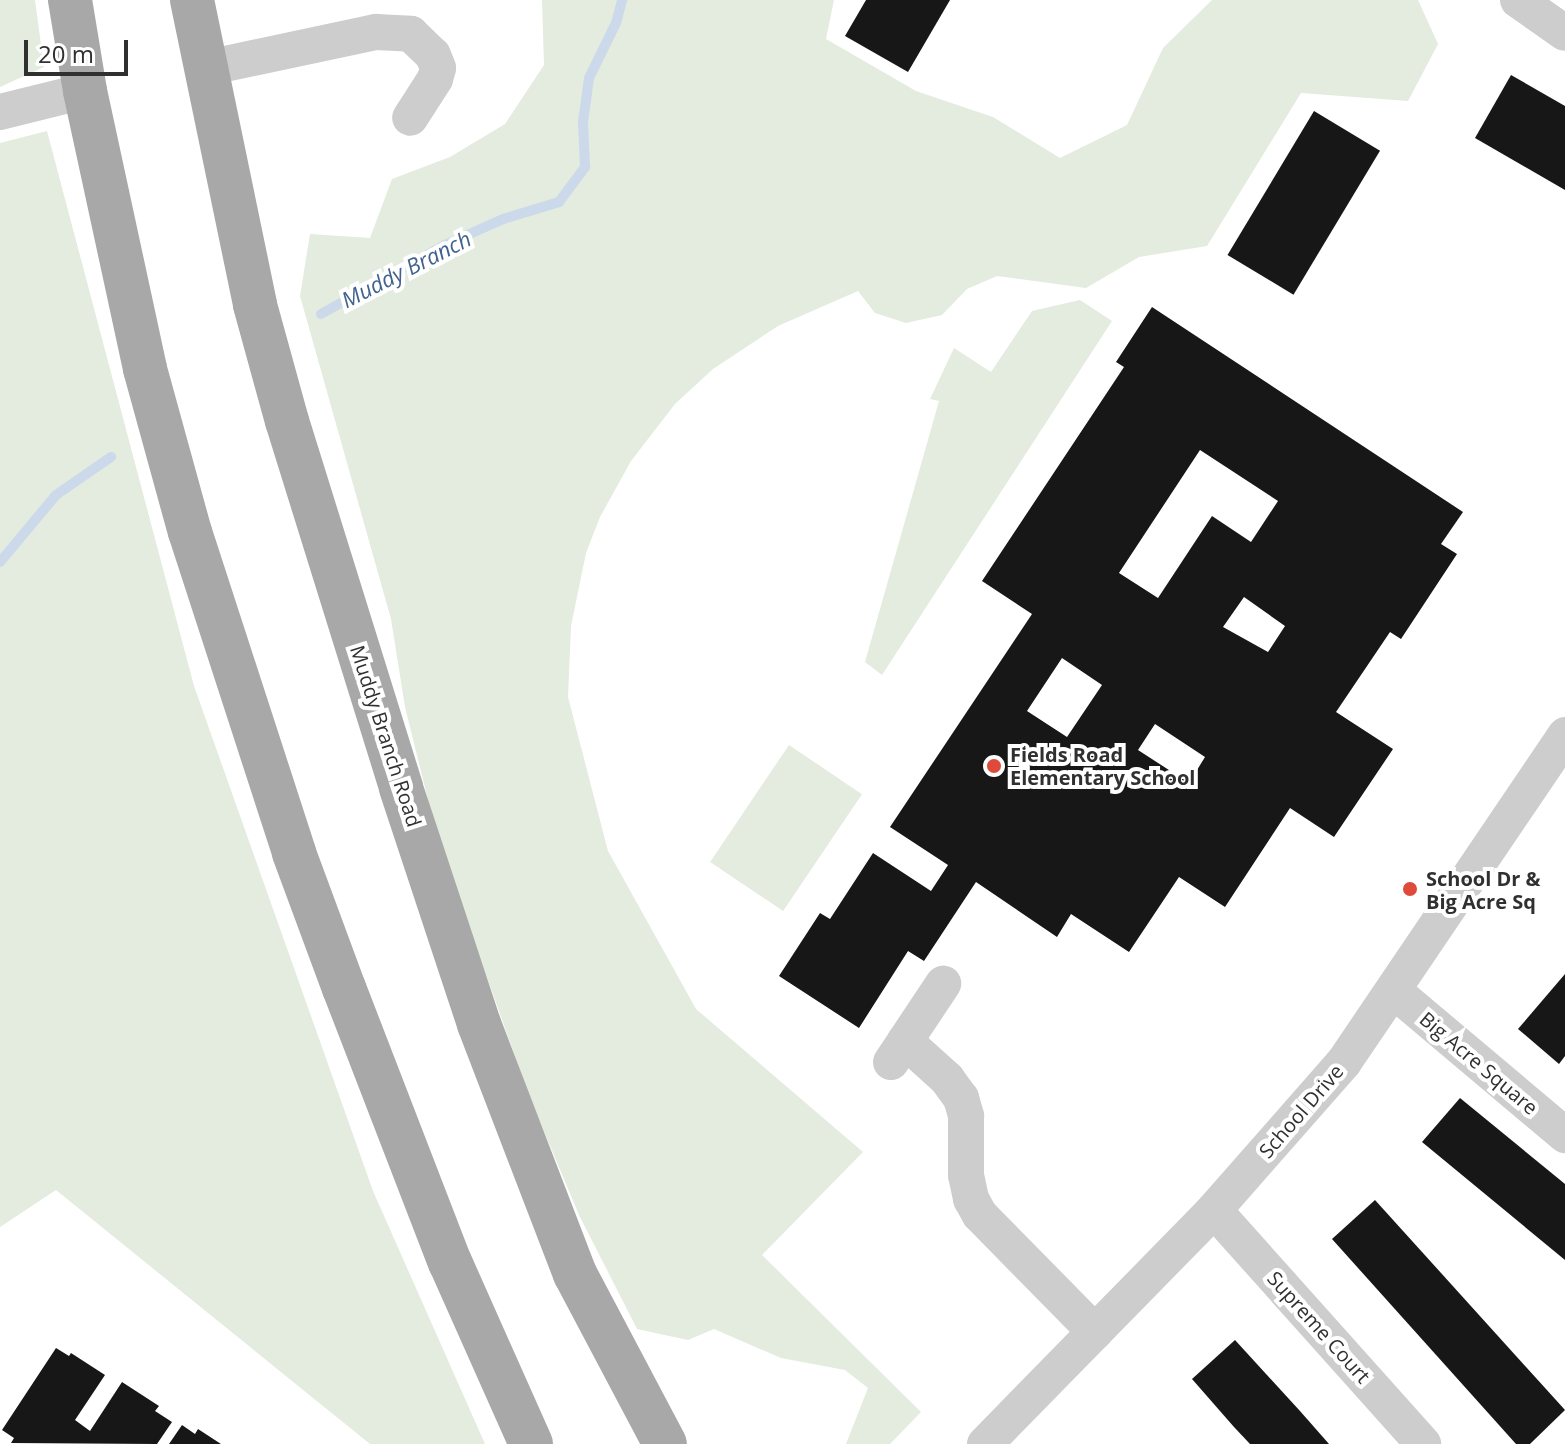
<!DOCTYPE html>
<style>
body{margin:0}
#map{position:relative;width:1565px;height:1444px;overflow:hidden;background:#fff;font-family:"Open Sans",sans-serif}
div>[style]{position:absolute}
.green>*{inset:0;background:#e3ecde;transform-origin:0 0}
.stream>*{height:10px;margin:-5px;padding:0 5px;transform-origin:5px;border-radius:5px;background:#cbd9eb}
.building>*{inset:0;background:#171717;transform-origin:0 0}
.minor>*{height:36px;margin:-18px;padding:0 18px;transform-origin:18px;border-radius:18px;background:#cdcdcd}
.major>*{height:44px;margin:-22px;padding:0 22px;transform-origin:22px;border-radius:22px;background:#a8a8a8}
.dots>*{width:22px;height:22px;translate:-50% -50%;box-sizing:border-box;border:4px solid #fff;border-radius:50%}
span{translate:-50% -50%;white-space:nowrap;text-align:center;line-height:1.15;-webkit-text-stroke:8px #fff;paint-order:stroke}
.street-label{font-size:20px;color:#303030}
.poi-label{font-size:20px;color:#303030;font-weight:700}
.left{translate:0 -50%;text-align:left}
.water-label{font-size:22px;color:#41628f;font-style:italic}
.scale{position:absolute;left:24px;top:40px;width:104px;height:36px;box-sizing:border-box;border:4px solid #303030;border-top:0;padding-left:10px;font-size:24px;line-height:28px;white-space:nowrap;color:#303030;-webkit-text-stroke:6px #fff;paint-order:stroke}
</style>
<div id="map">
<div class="green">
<div style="clip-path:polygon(0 0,35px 0,44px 67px,0 87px)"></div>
<div style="clip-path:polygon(542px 0,834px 0,826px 39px,916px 91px,993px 117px,1060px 158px,1127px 125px,1163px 48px,1212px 0,1418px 0,1438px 44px,1408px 101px,1301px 93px,1207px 246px,1139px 257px,1086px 288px,997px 276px,967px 289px,942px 315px,906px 323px,875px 313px,858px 291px,778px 326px,713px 369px,675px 404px,631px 461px,600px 517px,586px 553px,571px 626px,568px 697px,608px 851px,696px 1009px,863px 1152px,762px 1255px,921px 1412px,890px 1444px,846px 1444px,868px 1388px,845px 1370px,781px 1358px,714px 1329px,688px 1340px,637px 1329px,579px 1215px,528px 1093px,437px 836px,405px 707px,391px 619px,300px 296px,310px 234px,370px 238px,392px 179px,450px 157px,505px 124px,544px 65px)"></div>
<div style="clip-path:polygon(47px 131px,194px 686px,373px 1191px,485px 1444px,370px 1444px,56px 1190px,0 1227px,0 143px)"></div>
<div style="clip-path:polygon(1080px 300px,1112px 321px,882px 675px,865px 662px,939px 401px,930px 399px,954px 348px,991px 372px,1032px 311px)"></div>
<div style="left:789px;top:745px;width:88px;height:141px;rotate:34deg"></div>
</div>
<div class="stream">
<div style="left:321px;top:314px;width:142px;rotate:-29.1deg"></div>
<div style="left:445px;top:245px;width:64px;rotate:-24.1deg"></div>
<div style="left:503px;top:219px;width:59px;rotate:-16.9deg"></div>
<div style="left:559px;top:202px;width:44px;rotate:-53.4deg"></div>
<div style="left:585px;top:167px;width:45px;rotate:-92.5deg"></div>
<div style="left:583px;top:122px;width:44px;rotate:-82.2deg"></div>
<div style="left:589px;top:78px;width:61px;rotate:-63.9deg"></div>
<div style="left:616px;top:23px;width:24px;rotate:-75deg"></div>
<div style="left:0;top:562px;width:87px;rotate:-50.1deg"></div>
<div style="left:56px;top:495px;width:67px;rotate:-34.6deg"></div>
</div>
<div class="building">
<div style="clip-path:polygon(866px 0,950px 0,908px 72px,845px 36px)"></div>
<div style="clip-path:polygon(1511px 75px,1565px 106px,1565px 190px,1475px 138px)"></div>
<div style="left:1314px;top:111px;width:77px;height:168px;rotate:31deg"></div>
<div style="clip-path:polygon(evenodd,1152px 307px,1463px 512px,1441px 544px,1457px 554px,1401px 639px,1390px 632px,1336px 712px,1393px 749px,1334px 837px,1290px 808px,1225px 907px,1179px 877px,1129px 952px,1071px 914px,1057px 937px,976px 882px,924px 961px,908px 951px,859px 1028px,779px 976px,820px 913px,830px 919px,873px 853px,931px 891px,948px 865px,890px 827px,1032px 614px,982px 581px,1124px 367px,1116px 362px,1152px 307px,1200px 450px,1278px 501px,1251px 542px,1212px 516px,1158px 598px,1119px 573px,1200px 450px,1152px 307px,1244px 597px,1285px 626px,1268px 652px,1223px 627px,1244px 597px,1152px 307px,1062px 658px,1102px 685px,1067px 737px,1027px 711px,1062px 658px,1152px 307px,1155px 724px,1205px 757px,1189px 783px,1138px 750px,1155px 724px)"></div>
<div style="clip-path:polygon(1565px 974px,1565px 1056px,1559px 1064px,1518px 1029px)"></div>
<div style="clip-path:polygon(1460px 1098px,1565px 1184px,1565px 1260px,1422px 1142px)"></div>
<div style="clip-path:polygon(1375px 1200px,1565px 1410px,1530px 1444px,1516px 1444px,1332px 1239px)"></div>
<div style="clip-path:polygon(1235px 1340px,1300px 1411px,1329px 1444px,1250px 1444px,1234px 1427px,1192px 1379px)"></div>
<div style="clip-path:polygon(56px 1348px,69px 1356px,71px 1353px,105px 1375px,75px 1420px,90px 1431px,122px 1382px,159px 1406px,155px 1411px,172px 1422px,157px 1444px,11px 1443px,14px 1438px,2px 1430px)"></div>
<div style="clip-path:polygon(182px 1425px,195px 1434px,198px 1429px,221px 1444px,169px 1444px)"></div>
</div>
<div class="minor">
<div style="left:1518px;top:0;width:57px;rotate:35.1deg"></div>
<div style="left:206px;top:68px;width:174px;rotate:-12deg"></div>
<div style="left:376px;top:32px;width:35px;rotate:3deg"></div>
<div style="left:411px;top:34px;width:30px;rotate:44deg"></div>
<div style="left:433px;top:55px;width:14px;rotate:69deg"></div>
<div style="left:438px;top:68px;width:11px;rotate:105deg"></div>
<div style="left:435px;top:79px;width:46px;rotate:122.7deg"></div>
<div style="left:0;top:112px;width:88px;rotate:-13.9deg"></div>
<div style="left:1394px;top:991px;width:224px;rotate:40.1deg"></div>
<div style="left:905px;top:1041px;width:69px;rotate:-56.3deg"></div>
<div style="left:891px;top:1062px;width:25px;rotate:-56deg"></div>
<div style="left:905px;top:1041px;width:57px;rotate:42.1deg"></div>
<div style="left:947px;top:1079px;width:24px;rotate:54deg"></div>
<div style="left:961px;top:1098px;width:19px;rotate:74deg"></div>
<div style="left:966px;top:1116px;width:59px;rotate:90deg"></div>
<div style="left:966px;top:1175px;width:25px;rotate:78deg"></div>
<div style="left:971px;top:1199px;width:18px;rotate:61deg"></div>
<div style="left:980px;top:1215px;width:164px;rotate:45.5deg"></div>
<div style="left:1214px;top:1210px;width:314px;rotate:48.2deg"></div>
<div style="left:985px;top:1444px;width:327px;rotate:-45.6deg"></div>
<div style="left:1214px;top:1210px;width:197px;rotate:-48.7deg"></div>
<div style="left:1344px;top:1062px;width:395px;rotate:-55.9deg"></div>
</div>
<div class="major">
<div style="left:70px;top:0;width:92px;rotate:80.6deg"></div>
<div style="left:85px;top:91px;width:284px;rotate:77.8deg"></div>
<div style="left:145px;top:369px;width:169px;rotate:74.6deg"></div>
<div style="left:190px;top:532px;width:337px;rotate:72deg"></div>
<div style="left:294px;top:853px;width:144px;rotate:69.7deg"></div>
<div style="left:344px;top:988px;width:294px;rotate:68.9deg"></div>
<div style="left:450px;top:1262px;width:199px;rotate:66deg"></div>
<div style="left:192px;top:0;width:311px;rotate:78.3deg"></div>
<div style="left:255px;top:305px;width:120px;rotate:74.6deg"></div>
<div style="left:287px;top:421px;width:384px;rotate:72.7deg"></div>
<div style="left:401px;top:788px;width:249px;rotate:71.7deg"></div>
<div style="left:479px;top:1024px;width:268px;rotate:69deg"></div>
<div style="left:575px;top:1274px;width:192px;rotate:62.1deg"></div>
</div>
<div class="dots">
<div style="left:994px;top:766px;background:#de4b3a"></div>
<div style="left:1410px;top:889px;background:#de4b3a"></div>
</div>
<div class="street-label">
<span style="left:386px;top:736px;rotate:72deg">Muddy Branch Road</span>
<span style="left:1479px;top:1063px;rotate:40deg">Big Acre Square</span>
<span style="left:1301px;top:1111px;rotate:-49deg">School Drive</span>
<span style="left:1319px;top:1327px;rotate:48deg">Supreme Court</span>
</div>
<div class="poi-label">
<span class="left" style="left:1010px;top:766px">Fields Road<br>Elementary School</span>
<span class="left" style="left:1426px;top:890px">School Dr &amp;<br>Big Acre Sq</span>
</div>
<div class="water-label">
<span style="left:406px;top:269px;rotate:-27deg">Muddy Branch</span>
</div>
<div class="scale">20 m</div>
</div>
